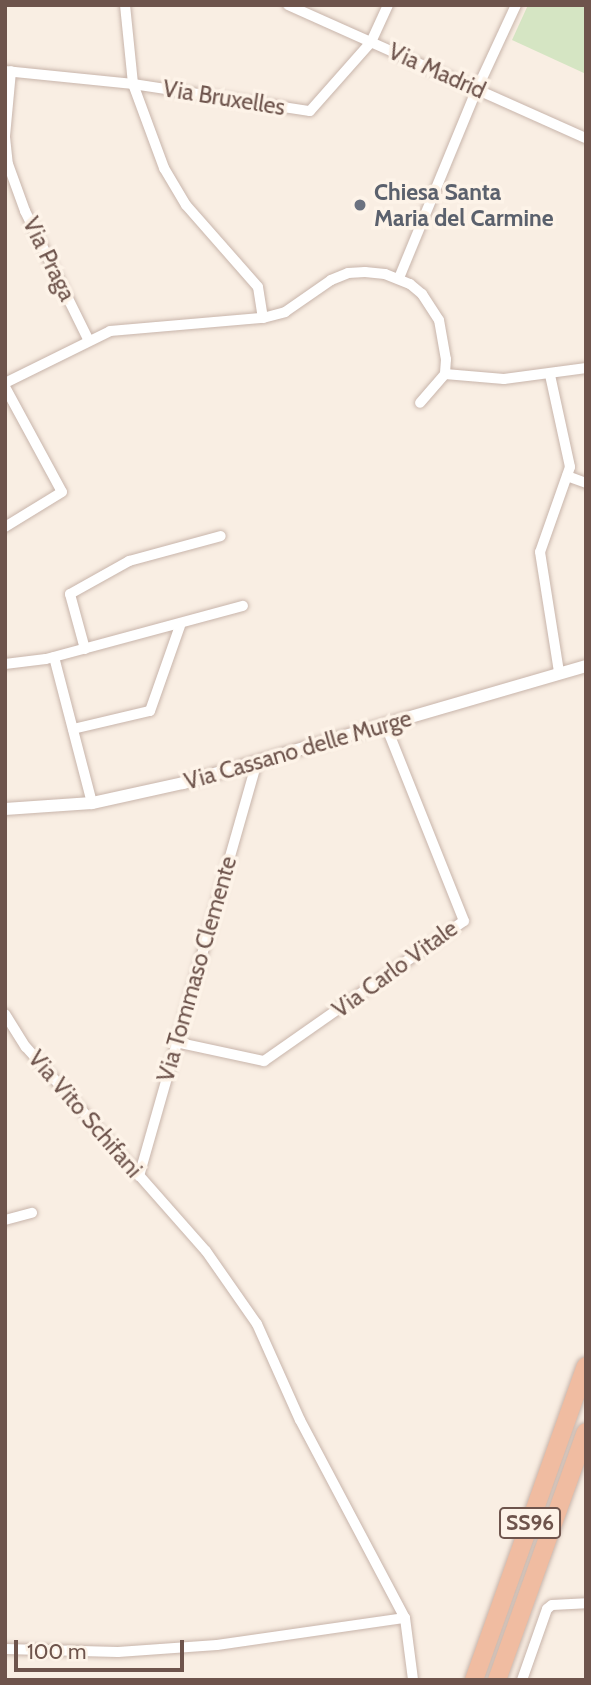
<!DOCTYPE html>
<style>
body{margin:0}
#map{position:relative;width:591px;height:1685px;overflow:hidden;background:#f9eee3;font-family:Cabin,sans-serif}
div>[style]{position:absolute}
.green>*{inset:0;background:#d5e5c3}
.roads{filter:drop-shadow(0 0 2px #c8b5ab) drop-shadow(0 0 2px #c8b5ab)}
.minor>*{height:10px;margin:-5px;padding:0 5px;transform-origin:5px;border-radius:5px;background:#fff}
.tertiary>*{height:12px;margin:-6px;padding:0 6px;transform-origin:6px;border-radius:6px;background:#fff}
.trunk>*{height:18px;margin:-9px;padding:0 9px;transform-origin:9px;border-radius:9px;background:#f0bca1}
.dots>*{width:19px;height:19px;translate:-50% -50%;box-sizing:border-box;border:4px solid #fdf3e8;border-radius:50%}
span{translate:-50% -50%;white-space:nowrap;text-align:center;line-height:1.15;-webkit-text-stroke:7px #fdf3e8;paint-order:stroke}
.shield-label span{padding:2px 5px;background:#fdf3e8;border:2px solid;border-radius:5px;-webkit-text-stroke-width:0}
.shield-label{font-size:21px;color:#6e544c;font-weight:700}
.street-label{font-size:23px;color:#6e544c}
.worship-label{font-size:23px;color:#5b616d;font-weight:700}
.left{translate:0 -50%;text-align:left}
.frame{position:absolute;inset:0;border:7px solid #6e544c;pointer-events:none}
.scale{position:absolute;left:14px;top:1640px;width:170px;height:32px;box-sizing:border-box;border:4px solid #6e544c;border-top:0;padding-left:9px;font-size:21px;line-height:24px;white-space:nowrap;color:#6e544c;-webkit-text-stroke:5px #fdf3e8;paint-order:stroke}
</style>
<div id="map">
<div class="green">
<div style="clip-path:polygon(528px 5px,586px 5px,586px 74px,512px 40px)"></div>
</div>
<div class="roads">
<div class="minor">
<div style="left:125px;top:5px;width:79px;rotate:84.2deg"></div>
<div style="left:133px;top:84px;width:90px;rotate:69.7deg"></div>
<div style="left:164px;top:168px;width:43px;rotate:59.3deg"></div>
<div style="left:186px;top:205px;width:109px;rotate:48.7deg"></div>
<div style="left:258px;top:287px;width:31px;rotate:81deg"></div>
<div style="left:288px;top:5px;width:326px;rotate:24.1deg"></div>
<div style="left:5px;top:71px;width:129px;rotate:5.8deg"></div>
<div style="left:133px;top:84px;width:179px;rotate:8.7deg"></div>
<div style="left:310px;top:111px;width:92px;rotate:-48.5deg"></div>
<div style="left:371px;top:42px;width:41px;rotate:-65.3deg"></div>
<div style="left:5px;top:136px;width:65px;rotate:-84.7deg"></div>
<div style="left:5px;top:137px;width:27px;rotate:84deg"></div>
<div style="left:8px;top:164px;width:50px;rotate:70.1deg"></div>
<div style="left:25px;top:211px;width:143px;rotate:63.8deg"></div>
<div style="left:399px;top:278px;width:204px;rotate:-67.6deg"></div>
<div style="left:477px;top:89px;width:93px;rotate:-65.1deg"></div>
<div style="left:445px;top:374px;width:59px;rotate:4.8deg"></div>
<div style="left:504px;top:379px;width:83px;rotate:-7.6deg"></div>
<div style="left:550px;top:375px;width:94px;rotate:77.7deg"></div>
<div style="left:570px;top:467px;width:90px;rotate:109.4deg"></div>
<div style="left:540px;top:552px;width:121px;rotate:81deg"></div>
<div style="left:5px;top:383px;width:117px;rotate:-26.3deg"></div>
<div style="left:110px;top:331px;width:154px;rotate:-4.9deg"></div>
<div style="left:263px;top:318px;width:23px;rotate:-15deg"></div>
<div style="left:285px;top:312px;width:56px;rotate:-34.8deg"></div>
<div style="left:331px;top:280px;width:18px;rotate:-22deg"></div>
<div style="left:348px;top:273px;width:17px;rotate:-3deg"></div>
<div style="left:365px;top:272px;width:20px;rotate:6deg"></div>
<div style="left:385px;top:274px;width:27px;rotate:22deg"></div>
<div style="left:410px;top:284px;width:16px;rotate:40deg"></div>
<div style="left:422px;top:294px;width:31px;rotate:57deg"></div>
<div style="left:439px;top:320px;width:40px;rotate:80deg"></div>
<div style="left:446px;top:359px;width:15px;rotate:94deg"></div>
<div style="left:445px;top:374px;width:38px;rotate:131deg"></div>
<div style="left:5px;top:387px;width:119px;rotate:61.5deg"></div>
<div style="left:62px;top:492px;width:67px;rotate:148.4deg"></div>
<div style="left:567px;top:476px;width:20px;rotate:20deg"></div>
<div style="left:85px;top:649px;width:57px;rotate:-105.3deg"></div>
<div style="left:70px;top:594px;width:68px;rotate:-29.2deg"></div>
<div style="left:129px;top:561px;width:95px;rotate:-15.2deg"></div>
<div style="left:54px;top:657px;width:151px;rotate:75.4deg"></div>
<div style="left:5px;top:664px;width:41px;rotate:-7deg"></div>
<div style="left:46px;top:659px;width:204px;rotate:-15.1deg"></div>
<div style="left:73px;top:729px;width:79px;rotate:-13.2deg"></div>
<div style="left:150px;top:711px;width:93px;rotate:-70.6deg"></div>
<div style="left:5px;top:1014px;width:39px;rotate:58deg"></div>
<div style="left:26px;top:1047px;width:272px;rotate:48.6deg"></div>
<div style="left:206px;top:1251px;width:89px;rotate:55.1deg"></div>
<div style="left:257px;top:1324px;width:105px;rotate:65.9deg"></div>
<div style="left:300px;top:1420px;width:224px;rotate:62.1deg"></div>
<div style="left:405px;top:1618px;width:63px;rotate:82.6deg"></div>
<div style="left:175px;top:1042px;width:91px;rotate:12.1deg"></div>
<div style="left:264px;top:1061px;width:244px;rotate:-35deg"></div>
<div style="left:464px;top:921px;width:210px;rotate:-111.8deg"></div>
<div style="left:139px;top:1176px;width:430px;rotate:-74.1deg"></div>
<div style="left:5px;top:1220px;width:28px;rotate:-15deg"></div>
<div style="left:5px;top:1649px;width:113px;rotate:1.5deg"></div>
<div style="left:118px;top:1652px;width:99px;rotate:-4deg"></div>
<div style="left:217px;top:1645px;width:190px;rotate:-8.2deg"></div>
<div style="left:522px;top:1680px;width:75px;rotate:-70.6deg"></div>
<div style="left:547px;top:1609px;width:6px;rotate:-39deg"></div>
<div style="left:552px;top:1605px;width:34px;rotate:-3deg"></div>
</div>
<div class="tertiary">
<div style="left:5px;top:809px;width:87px;rotate:-3.9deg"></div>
<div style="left:92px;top:803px;width:93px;rotate:-12.4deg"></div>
<div style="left:183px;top:783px;width:420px;rotate:-16.2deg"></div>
</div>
<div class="trunk">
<div style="left:474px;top:1680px;width:333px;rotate:-70.4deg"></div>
<div style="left:497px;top:1680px;width:263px;rotate:-70.3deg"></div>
</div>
</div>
<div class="dots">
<div style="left:360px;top:205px;background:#6b7280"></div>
</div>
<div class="shield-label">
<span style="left:530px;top:1523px">SS96</span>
</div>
<div class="street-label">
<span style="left:437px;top:71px;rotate:24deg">Via Madrid</span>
<span style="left:224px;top:98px;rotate:9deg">Via Bruxelles</span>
<span style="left:49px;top:259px;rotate:64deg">Via Praga</span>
<span style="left:298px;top:750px;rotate:-16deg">Via Cassano delle Murge</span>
<span style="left:197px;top:969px;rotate:-74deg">Via Tommaso Clemente</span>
<span style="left:395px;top:969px;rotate:-36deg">Via Carlo Vitale</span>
<span style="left:85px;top:1114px;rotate:49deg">Via Vito Schifani</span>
</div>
<div class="worship-label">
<span class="left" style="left:374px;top:205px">Chiesa Santa<br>Maria del Carmine</span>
</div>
<div class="frame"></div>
<div class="scale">100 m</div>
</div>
